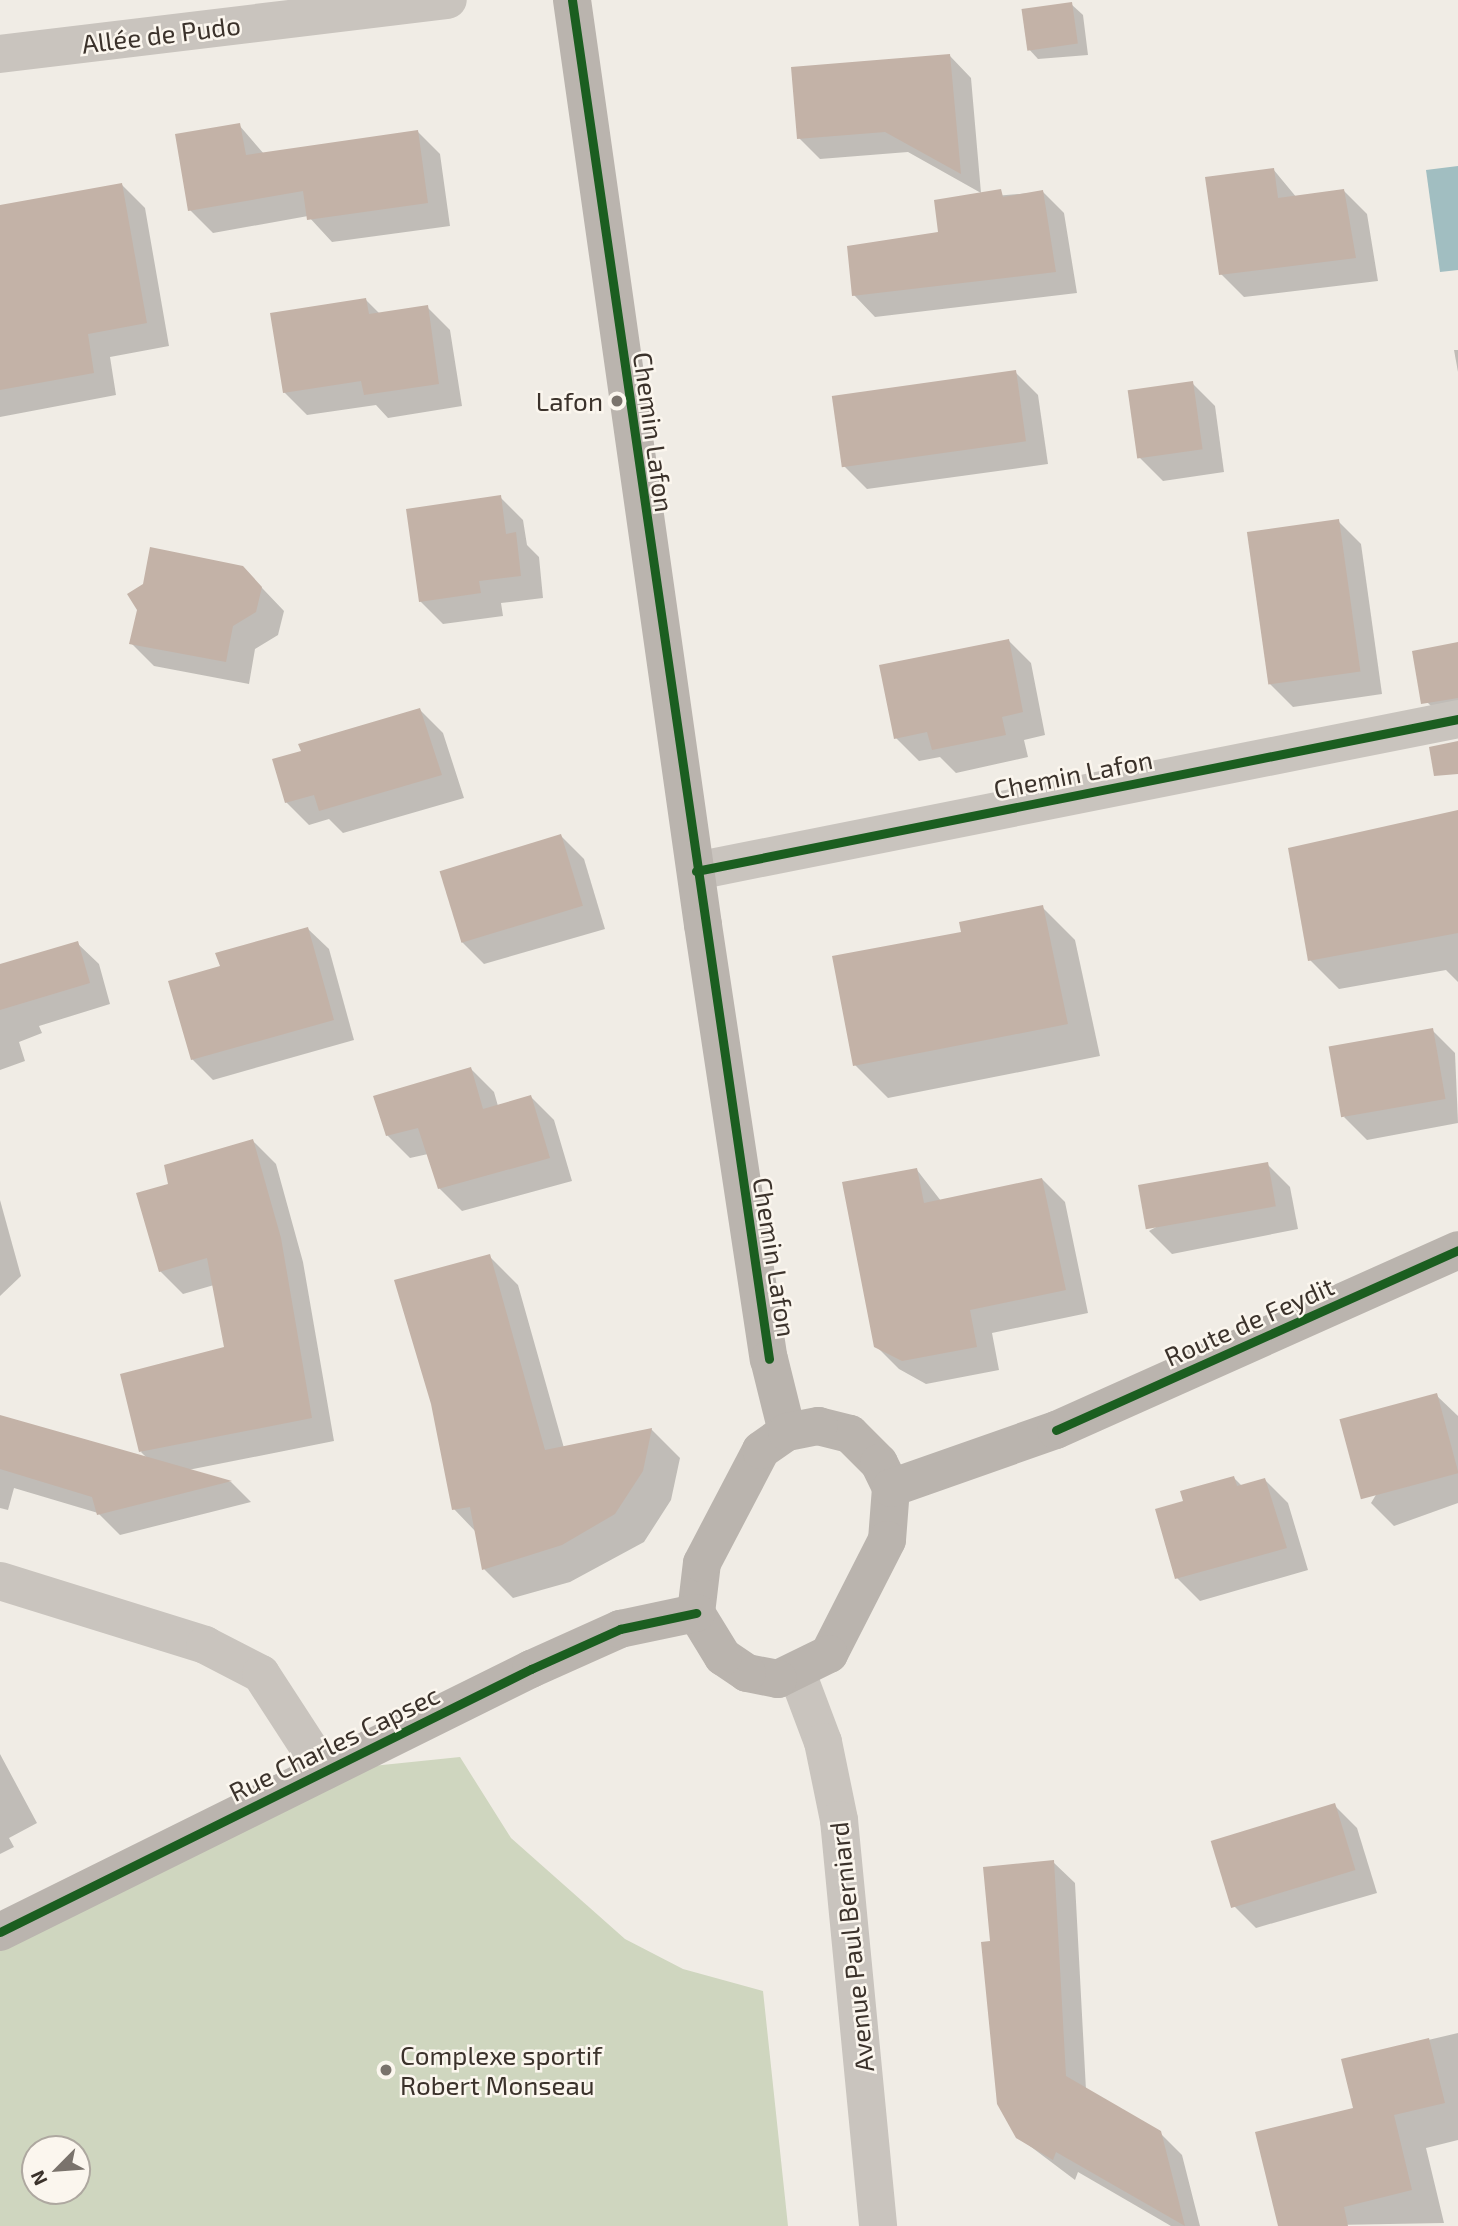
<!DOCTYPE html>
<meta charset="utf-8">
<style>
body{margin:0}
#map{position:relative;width:1458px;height:2226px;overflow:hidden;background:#f0ece5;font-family:"Exo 2",sans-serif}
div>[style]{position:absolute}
.green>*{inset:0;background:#cfd6bf}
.water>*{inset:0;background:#a1bec1}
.shadow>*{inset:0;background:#0003}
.building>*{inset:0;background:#c3b2a7;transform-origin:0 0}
.street>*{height:38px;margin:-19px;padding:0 19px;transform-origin:19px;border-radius:19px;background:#c9c4be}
.secondary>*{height:38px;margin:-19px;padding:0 19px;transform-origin:19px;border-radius:19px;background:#bab4ae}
.cycleway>*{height:9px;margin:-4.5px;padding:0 4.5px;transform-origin:4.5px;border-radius:4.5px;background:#1b5e20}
.dots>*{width:19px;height:19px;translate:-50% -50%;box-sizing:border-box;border:4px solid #fbf6ee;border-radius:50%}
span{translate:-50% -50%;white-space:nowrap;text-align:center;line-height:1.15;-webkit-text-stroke:5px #fbf6ee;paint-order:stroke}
.street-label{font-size:26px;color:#3b322b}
.poi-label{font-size:26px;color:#3b322b}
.right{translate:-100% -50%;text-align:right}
.left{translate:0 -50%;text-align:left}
.north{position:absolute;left:21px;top:2135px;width:70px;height:70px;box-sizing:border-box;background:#fbf6ee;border:2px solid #aea8a0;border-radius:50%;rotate:245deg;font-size:19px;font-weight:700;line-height:28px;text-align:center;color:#3b322b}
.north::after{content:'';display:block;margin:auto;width:24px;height:32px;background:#7a736c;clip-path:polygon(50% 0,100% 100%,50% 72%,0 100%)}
</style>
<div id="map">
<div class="green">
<div style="clip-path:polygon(evenodd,460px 1757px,511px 1838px,625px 1939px,683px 1969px,763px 1991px,788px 2226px,0 2226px,0 1932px,324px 1771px,460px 1757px,35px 2149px,77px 2149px,77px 2191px,35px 2191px,35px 2149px)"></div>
</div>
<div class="water">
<div style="clip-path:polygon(1458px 166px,1458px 270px,1440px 272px,1426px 170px)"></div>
</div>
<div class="shadow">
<div style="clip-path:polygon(1071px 4px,1083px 15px,1088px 55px,1038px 59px,1027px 47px)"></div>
<div style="clip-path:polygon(950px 56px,971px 78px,981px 193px,908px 152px,820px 159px,799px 138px)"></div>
<div style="clip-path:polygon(239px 125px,264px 154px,417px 131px,440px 154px,450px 226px,332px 242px,308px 216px,213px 233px,190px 210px)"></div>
<div style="clip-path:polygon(1273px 169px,1297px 198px,1344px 191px,1367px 214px,1378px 281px,1244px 297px,1221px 274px)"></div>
<div style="clip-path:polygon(122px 185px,145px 208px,169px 346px,110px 357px,116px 395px,0 417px,0 270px)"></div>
<div style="clip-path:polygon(1043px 192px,1064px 213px,1077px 293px,875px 317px,854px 295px,940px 233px,936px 201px)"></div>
<div style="clip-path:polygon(365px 299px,380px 314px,427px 307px,450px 330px,462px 406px,388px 418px,376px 405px,307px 415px,284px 392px)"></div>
<div style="clip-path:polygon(1454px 350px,1458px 350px,1458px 372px)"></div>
<div style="clip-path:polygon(1015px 372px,1038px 395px,1048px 464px,867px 489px,844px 466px)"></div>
<div style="clip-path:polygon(1192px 383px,1215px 406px,1224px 472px,1163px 481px,1140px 458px)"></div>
<div style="clip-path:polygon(500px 497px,523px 520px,527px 545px,539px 557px,543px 598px,501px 603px,503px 616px,443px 624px,420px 601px)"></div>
<div style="clip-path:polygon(1338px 521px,1361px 544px,1382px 694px,1293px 707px,1270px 684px)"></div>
<div style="clip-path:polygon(242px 567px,284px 611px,278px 635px,255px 649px,249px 684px,154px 666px,131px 643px)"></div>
<div style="clip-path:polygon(1008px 640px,1031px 663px,1045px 735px,1024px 740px,1028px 757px,956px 773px,940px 757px,919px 761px,896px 738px)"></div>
<div style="clip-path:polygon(1458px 644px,1458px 721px,1448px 723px,1422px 697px)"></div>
<div style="clip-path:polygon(420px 710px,443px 733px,464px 798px,343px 833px,329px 819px,309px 825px,286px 802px,303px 752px)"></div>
<div style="clip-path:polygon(1458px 816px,1458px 982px,1446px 970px,1339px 989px,1310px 960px)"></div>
<div style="clip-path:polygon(561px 836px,584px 859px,605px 929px,484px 964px,461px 941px)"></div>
<div style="clip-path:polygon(1042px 907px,1075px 940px,1100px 1056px,888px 1098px,855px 1065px,963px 933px)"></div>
<div style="clip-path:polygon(308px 929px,329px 949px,354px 1040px,213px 1080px,192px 1059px)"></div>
<div style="clip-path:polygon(77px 943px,99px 964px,110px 1004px,39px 1026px,42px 1033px,19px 1042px,25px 1061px,0 1070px,0 966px)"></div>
<div style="clip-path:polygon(1432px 1030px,1455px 1053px,1458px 1123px,1367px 1140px,1344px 1117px)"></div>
<div style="clip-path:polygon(471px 1069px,494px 1092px,498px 1106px,531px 1097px,554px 1120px,572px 1181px,462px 1211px,439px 1188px,428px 1154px,410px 1158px,387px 1135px)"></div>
<div style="clip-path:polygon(253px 1141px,276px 1164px,303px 1262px,334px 1441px,188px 1470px,231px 1482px,251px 1502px,120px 1535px,98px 1513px,14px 1488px,8px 1510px,0 1508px,0 1416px,148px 1459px,141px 1452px,226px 1348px,214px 1285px,183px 1294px,160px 1271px,170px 1185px)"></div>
<div style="clip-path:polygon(1267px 1164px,1290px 1187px,1298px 1229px,1172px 1254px,1149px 1231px)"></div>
<div style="clip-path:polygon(917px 1170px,941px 1201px,1042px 1179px,1065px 1202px,1088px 1313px,992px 1333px,999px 1370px,926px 1384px,899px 1369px,876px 1346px)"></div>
<div style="clip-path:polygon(0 1200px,21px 1276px,0 1296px)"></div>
<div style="clip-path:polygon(489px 1256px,518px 1285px,564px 1448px,651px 1429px,680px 1458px,671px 1500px,644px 1542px,570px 1582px,513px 1598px,484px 1569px,476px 1532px,454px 1509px)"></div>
<div style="clip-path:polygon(1436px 1395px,1458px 1416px,1458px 1503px,1394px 1526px,1371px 1503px)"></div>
<div style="clip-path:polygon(1234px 1478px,1242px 1486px,1265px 1480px,1288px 1503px,1308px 1570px,1200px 1601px,1177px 1578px,1185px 1503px)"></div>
<div style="clip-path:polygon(0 1754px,37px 1823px,9px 1838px,14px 1847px,0 1854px)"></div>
<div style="clip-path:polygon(1334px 1805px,1357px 1828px,1377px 1893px,1256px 1928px,1233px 1905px)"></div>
<div style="clip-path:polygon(1053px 1862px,1075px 1883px,1086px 2090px,1160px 2133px,1182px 2155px,1200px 2226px,1171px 2226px,1078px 2172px,1075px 2180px,1018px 2137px,992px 1943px)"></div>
<div style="clip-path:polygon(1458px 2033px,1458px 2140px,1426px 2148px,1444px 2223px,1280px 2226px,1355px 2109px,1343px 2060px)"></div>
</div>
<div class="building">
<div style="left:1072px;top:2px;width:42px;height:51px;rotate:82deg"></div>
<div style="clip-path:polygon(950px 54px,961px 174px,885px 132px,797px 139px,791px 67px)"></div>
<div style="clip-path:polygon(240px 123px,246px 155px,418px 130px,428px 203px,307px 220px,303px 191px,188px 211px,175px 134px)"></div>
<div style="clip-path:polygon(1274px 168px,1278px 198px,1344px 189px,1356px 258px,1219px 275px,1205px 177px)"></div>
<div style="clip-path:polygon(122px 183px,147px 323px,88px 334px,94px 373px,0 390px,0 205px)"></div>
<div style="clip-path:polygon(1001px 189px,1003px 197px,1043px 190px,1056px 272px,852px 296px,847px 246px,938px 232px,934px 200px)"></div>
<div style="clip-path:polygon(366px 298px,369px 314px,428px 305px,439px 384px,364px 395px,361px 381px,283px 393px,270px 313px)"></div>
<div style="left:1016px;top:370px;width:72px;height:186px;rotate:82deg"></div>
<div style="left:1193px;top:381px;width:69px;height:66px;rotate:82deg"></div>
<div style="clip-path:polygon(501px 495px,506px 534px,516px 532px,521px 576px,479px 581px,481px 593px,419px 602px,406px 509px)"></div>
<div style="left:1339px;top:519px;width:154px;height:93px;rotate:82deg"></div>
<div style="clip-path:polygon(150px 547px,243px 566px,262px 587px,256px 612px,233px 626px,226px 662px,129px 644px,137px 610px,127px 594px,143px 584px)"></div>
<div style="clip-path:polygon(1009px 639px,1023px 712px,1002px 717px,1006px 735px,932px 750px,927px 732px,894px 739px,879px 665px)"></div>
<div style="clip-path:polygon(1458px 642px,1458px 698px,1421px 704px,1412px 651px)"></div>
<div style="clip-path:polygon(420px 708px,442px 775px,319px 811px,314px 795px,285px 803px,272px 759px,301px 751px,298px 744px)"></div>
<div style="clip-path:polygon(1458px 741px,1458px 774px,1434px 776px,1429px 747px)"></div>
<div style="clip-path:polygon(1458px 810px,1458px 933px,1308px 961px,1288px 848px)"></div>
<div style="left:561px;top:834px;width:75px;height:127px;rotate:73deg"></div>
<div style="clip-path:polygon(1043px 905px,1068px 1024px,853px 1066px,832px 956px,961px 932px,959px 922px)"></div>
<div style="clip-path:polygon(308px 927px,334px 1020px,191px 1060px,168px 981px,220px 966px,215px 953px)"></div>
<div style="clip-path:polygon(78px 941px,90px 983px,0 1010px,0 964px)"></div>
<div style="left:1433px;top:1028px;width:72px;height:106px;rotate:80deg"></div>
<div style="clip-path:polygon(471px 1067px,483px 1109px,531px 1095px,550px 1158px,438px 1189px,418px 1128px,386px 1136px,373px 1096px)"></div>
<div style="clip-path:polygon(253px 1139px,281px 1238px,312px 1418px,139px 1452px,120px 1374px,224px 1347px,207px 1258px,159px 1272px,136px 1193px,168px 1184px,164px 1165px)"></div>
<div style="left:1268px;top:1162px;width:45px;height:132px;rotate:80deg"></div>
<div style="clip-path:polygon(917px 1168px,924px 1203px,1042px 1178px,1066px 1290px,970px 1310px,977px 1347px,902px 1361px,874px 1347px,842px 1182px)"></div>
<div style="clip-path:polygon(490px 1254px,545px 1450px,652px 1428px,643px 1471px,615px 1514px,562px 1545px,482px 1570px,470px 1507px,452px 1510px,431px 1404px,394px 1280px)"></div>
<div style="left:1437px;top:1393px;width:83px;height:101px;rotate:75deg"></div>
<div style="clip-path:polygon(0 1415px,148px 1457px,232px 1481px,97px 1515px,92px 1497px,0 1469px)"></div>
<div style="clip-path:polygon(1234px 1476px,1237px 1486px,1265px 1478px,1287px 1548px,1175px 1579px,1155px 1509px,1183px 1501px,1180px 1491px)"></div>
<div style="left:1335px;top:1803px;width:70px;height:130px;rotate:73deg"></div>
<div style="clip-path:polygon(1054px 1860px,1066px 2076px,1161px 2131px,1185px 2226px,1056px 2152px,1053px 2160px,1016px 2138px,997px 2104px,981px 1942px,990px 1941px,983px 1867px)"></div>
<div style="clip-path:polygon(1429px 2038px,1445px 2103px,1394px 2115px,1412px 2190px,1344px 2207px,1348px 2226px,1278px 2226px,1255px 2132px,1353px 2108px,1341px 2059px)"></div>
</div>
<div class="street">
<div style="left:0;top:54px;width:451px;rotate:-6.9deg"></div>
<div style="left:696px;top:871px;width:777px;rotate:-11.28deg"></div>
<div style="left:0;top:1581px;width:215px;rotate:17.3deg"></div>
<div style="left:205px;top:1645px;width:63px;rotate:27.4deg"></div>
<div style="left:261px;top:1674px;width:116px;rotate:57deg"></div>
<div style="left:797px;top:1673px;width:74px;rotate:69.4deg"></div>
<div style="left:823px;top:1742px;width:80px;rotate:78.4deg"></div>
<div style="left:839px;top:1820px;width:408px;rotate:84.5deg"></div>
</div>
<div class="secondary">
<div style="left:572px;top:0;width:934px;rotate:81.94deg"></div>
<div style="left:703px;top:925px;width:439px;rotate:81.4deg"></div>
<div style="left:769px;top:1359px;width:75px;rotate:76.1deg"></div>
<div style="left:818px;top:1426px;width:33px;rotate:14deg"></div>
<div style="left:850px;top:1434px;width:41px;rotate:45deg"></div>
<div style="left:879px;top:1463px;width:28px;rotate:64deg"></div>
<div style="left:891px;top:1488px;width:52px;rotate:94.4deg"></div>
<div style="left:887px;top:1540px;width:128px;rotate:117deg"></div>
<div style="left:829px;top:1654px;width:57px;rotate:153.9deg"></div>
<div style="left:778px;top:1679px;width:32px;rotate:-169deg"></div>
<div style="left:747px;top:1673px;width:29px;rotate:-146deg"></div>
<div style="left:723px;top:1657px;width:52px;rotate:-121.5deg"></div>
<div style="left:696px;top:1613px;width:50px;rotate:-83.2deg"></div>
<div style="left:702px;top:1563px;width:127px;rotate:-62.4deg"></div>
<div style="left:761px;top:1450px;width:32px;rotate:-35deg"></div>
<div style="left:787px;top:1432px;width:32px;rotate:-11deg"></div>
<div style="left:891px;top:1488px;width:175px;rotate:-19.4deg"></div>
<div style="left:1056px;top:1430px;width:440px;rotate:-24.1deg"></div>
<div style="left:0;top:1932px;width:593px;rotate:-26.35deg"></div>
<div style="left:531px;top:1669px;width:98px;rotate:-24.2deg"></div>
<div style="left:620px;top:1629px;width:78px;rotate:-11.9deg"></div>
</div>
<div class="cycleway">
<div style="left:572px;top:0;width:1373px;rotate:81.75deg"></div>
<div style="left:696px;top:871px;width:777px;rotate:-11.28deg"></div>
<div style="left:1056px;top:1430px;width:440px;rotate:-24.1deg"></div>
<div style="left:0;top:1932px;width:593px;rotate:-26.35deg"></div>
<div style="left:531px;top:1669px;width:98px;rotate:-24.2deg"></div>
<div style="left:620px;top:1629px;width:78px;rotate:-11.9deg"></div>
</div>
<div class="dots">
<div style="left:617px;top:401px;background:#7a736c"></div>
<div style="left:386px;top:2070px;background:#7a736c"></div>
</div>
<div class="street-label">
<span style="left:161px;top:34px;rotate:-7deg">Allée de Pudo</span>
<span style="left:654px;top:432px;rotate:82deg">Chemin Lafon</span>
<span style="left:1073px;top:774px;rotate:-11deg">Chemin Lafon</span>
<span style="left:775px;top:1257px;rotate:81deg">Chemin Lafon</span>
<span style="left:1249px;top:1321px;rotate:-24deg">Route de Feydit</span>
<span style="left:334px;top:1743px;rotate:-26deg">Rue Charles Capsec</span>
<span style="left:851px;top:1947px;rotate:-96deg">Avenue Paul Berniard</span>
</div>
<div class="poi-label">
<span class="right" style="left:603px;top:401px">Lafon</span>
<span class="left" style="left:400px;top:2070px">Complexe sportif<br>Robert Monseau</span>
</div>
<div class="north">N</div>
</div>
